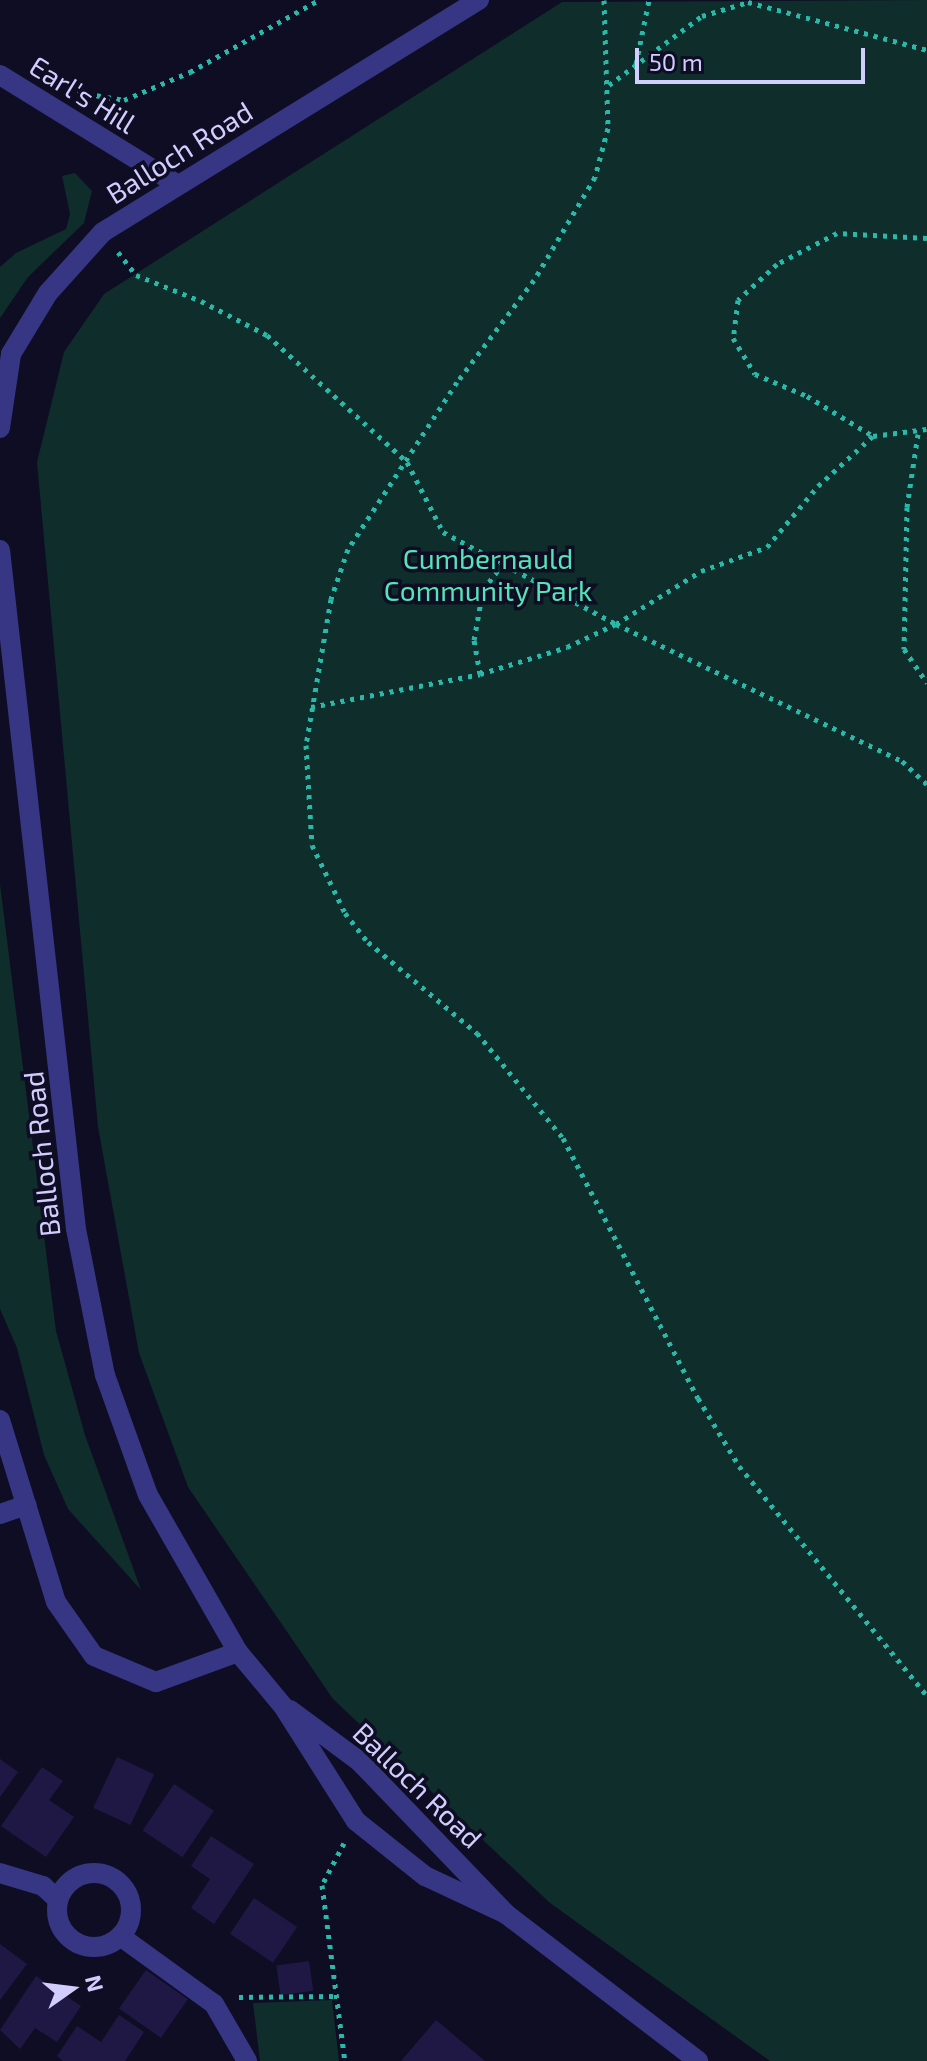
<!DOCTYPE html>
<style>
body{margin:0}
#map{position:relative;width:927px;height:2061px;overflow:hidden;background:#0f0d23;font-family:"Exo 2",sans-serif}
div>[style]{position:absolute}
.green>*{inset:0;background:#0f2d2a}
.building>*{inset:0;background:#1f1844;transform-origin:0 0}
.path>*{height:5px;margin-top:-2.5px;transform-origin:0;background:repeating-linear-gradient(90deg,#29b8a9 0 4px,transparent 0 10px)}
.minor>*{height:20px;margin:-10px;padding:0 10px;transform-origin:10px;border-radius:10px;background:#363684}
.minor>.ring{margin:-10px;padding:0;box-sizing:content-box;background:none;border:20px solid #363684;border-radius:50%}
span{translate:-50% -50%;white-space:nowrap;text-align:center;line-height:1.15;-webkit-text-stroke:7px #0f0d23;paint-order:stroke}
.street-label{font-size:28px;color:#d1ceff}
.park-label{font-size:28px;color:#55e4b9}
.north{position:absolute;left:32px;top:1949px;width:80px;height:80px;-webkit-text-stroke:6px #0f0d23;paint-order:stroke;rotate:76deg;font-size:22px;font-weight:700;line-height:32px;text-align:center;color:#d1ceff}
.north::after{content:'';display:block;margin:auto;width:28px;height:36px;background:#d1ceff;clip-path:polygon(50% 0,100% 100%,50% 72%,0 100%)}
.scale{position:absolute;left:635px;top:48px;width:230px;height:36px;box-sizing:border-box;border:4px solid #d1ceff;border-top:0;padding-left:10px;font-size:24px;line-height:28px;white-space:nowrap;color:#d1ceff;-webkit-text-stroke:6px #0f0d23;paint-order:stroke}
</style>
<div id="map">
<div class="green">
<div style="clip-path:polygon(927px 0,927px 2061px,770px 2061px,550px 1903px,333px 1699px,188px 1487px,139px 1353px,98px 1127px,37px 462px,64px 352px,104px 294px,562px 2px)"></div>
<div style="clip-path:polygon(75px 173px,92px 191px,84px 223px,28px 277px,0 318px,0 267px,16px 253px,66px 229px,70px 214px,62px 176px)"></div>
<div style="clip-path:polygon(0 884px,56px 1331px,85px 1435px,141px 1590px,68px 1509px,44px 1455px,17px 1348px,0 1309px)"></div>
<div style="clip-path:polygon(332px 2000px,339px 2061px,260px 2061px,253px 2003px)"></div>
</div>
<div class="building">
<div style="left:117px;top:1757px;width:41px;height:56px;rotate:25deg"></div>
<div style="clip-path:polygon(0 1759px,18px 1772px,0 1797px)"></div>
<div style="clip-path:polygon(42px 1767px,63px 1781px,49px 1800px,74px 1817px,46px 1857px,1px 1826px)"></div>
<div style="left:174px;top:1784px;width:48px;height:56px;rotate:34deg"></div>
<div style="clip-path:polygon(211px 1836px,254px 1864px,214px 1924px,191px 1908px,210px 1879px,191px 1866px)"></div>
<div style="left:254px;top:1898px;width:52px;height:43px;rotate:34deg"></div>
<div style="clip-path:polygon(0 1944px,27px 1964px,0 2000px)"></div>
<div style="left:309px;top:1961px;width:30px;height:33px;rotate:82deg"></div>
<div style="left:146px;top:1970px;width:51px;height:47px;rotate:35deg"></div>
<div style="clip-path:polygon(36px 1976px,81px 2006px,57px 2042px,35px 2028px,20px 2049px,0 2030px)"></div>
<div style="clip-path:polygon(119px 2015px,144px 2032px,125px 2061px,63px 2061px,57px 2056px,77px 2026px,101px 2042px)"></div>
<div style="clip-path:polygon(436px 2020px,485px 2061px,401px 2061px)"></div>
</div>
<div class="path">
<div style="left:604px;top:0;width:128px;rotate:88.2deg"></div>
<div style="left:608px;top:128px;width:51px;rotate:104.9deg"></div>
<div style="left:595px;top:177px;width:120px;rotate:120.6deg"></div>
<div style="left:534px;top:280px;width:128px;rotate:127deg"></div>
<div style="left:457px;top:382px;width:199px;rotate:123.1deg"></div>
<div style="left:348px;top:549px;width:53px;rotate:108.8deg"></div>
<div style="left:331px;top:599px;width:148px;rotate:99.7deg"></div>
<div style="left:306px;top:745px;width:100px;rotate:86.6deg"></div>
<div style="left:312px;top:845px;width:76px;rotate:64.1deg"></div>
<div style="left:345px;top:913px;width:37px;rotate:52deg"></div>
<div style="left:368px;top:942px;width:142px;rotate:39.9deg"></div>
<div style="left:477px;top:1033px;width:136px;rotate:50.7deg"></div>
<div style="left:563px;top:1138px;width:293px;rotate:62.6deg"></div>
<div style="left:698px;top:1398px;width:79px;rotate:58.9deg"></div>
<div style="left:739px;top:1466px;width:297px;rotate:50.7deg"></div>
<div style="left:636px;top:64px;width:65px;rotate:-78.5deg"></div>
<div style="left:609px;top:85px;width:116px;rotate:-36.6deg"></div>
<div style="left:702px;top:16px;width:48px;rotate:-16.9deg"></div>
<div style="left:748px;top:2px;width:185px;rotate:15deg"></div>
<div style="left:77px;top:92px;width:48px;rotate:9.7deg"></div>
<div style="left:124px;top:100px;width:72px;rotate:-23deg"></div>
<div style="left:190px;top:72px;width:148px;rotate:-29.2deg"></div>
<div style="left:927px;top:238px;width:90px;rotate:-176.8deg"></div>
<div style="left:837px;top:233px;width:68px;rotate:152.7deg"></div>
<div style="left:777px;top:264px;width:53px;rotate:137.3deg"></div>
<div style="left:738px;top:300px;width:38px;rotate:97deg"></div>
<div style="left:733px;top:338px;width:42px;rotate:58.6deg"></div>
<div style="left:755px;top:374px;width:56px;rotate:22.9deg"></div>
<div style="left:807px;top:396px;width:77px;rotate:31.2deg"></div>
<div style="left:873px;top:436px;width:54px;rotate:-7.4deg"></div>
<div style="left:118px;top:252px;width:29px;rotate:52deg"></div>
<div style="left:136px;top:275px;width:70px;rotate:21.8deg"></div>
<div style="left:201px;top:301px;width:74px;rotate:27.3deg"></div>
<div style="left:267px;top:335px;width:189px;rotate:42.2deg"></div>
<div style="left:407px;top:462px;width:79px;rotate:62.8deg"></div>
<div style="left:443px;top:532px;width:196px;rotate:28deg"></div>
<div style="left:616px;top:624px;width:317px;rotate:25.6deg"></div>
<div style="left:902px;top:761px;width:34px;rotate:43deg"></div>
<div style="left:918px;top:434px;width:74px;rotate:98.6deg"></div>
<div style="left:907px;top:507px;width:142px;rotate:91.2deg"></div>
<div style="left:904px;top:649px;width:41px;rotate:55.9deg"></div>
<div style="left:480px;top:674px;width:35px;rotate:-100deg"></div>
<div style="left:474px;top:640px;width:51px;rotate:-79.8deg"></div>
<div style="left:483px;top:590px;width:35px;rotate:-53deg"></div>
<div style="left:311px;top:707px;width:172px;rotate:-11deg"></div>
<div style="left:480px;top:674px;width:91px;rotate:-17.2deg"></div>
<div style="left:567px;top:647px;width:54px;rotate:-25.1deg"></div>
<div style="left:616px;top:624px;width:100px;rotate:-31.9deg"></div>
<div style="left:701px;top:571px;width:70px;rotate:-20deg"></div>
<div style="left:767px;top:547px;width:80px;rotate:-50.1deg"></div>
<div style="left:818px;top:486px;width:74px;rotate:-42.3deg"></div>
<div style="left:344px;top:1843px;width:47px;rotate:117.6deg"></div>
<div style="left:322px;top:1885px;width:177px;rotate:82.6deg"></div>
<div style="left:239px;top:1997px;width:98px;rotate:-0.6deg"></div>
</div>
<div class="minor">
<div style="left:0;top:75px;width:209px;rotate:31.7deg"></div>
<div style="left:0;top:428px;width:75px;rotate:-81.5deg"></div>
<div style="left:11px;top:354px;width:71px;rotate:-58.8deg"></div>
<div style="left:48px;top:293px;width:82px;rotate:-48deg"></div>
<div style="left:103px;top:232px;width:442px;rotate:-31.7deg"></div>
<div style="left:0;top:550px;width:683px;rotate:83.61deg"></div>
<div style="left:76px;top:1229px;width:149px;rotate:78.8deg"></div>
<div style="left:105px;top:1375px;width:127px;rotate:70.3deg"></div>
<div style="left:148px;top:1495px;width:181px;rotate:60.2deg"></div>
<div style="left:238px;top:1652px;width:70px;rotate:50.2deg"></div>
<div style="left:283px;top:1706px;width:136px;rotate:57.6deg"></div>
<div style="left:356px;top:1821px;width:88px;rotate:38.6deg"></div>
<div style="left:425px;top:1876px;width:89px;rotate:25.1deg"></div>
<div style="left:0;top:1420px;width:190px;rotate:72.9deg"></div>
<div style="left:56px;top:1602px;width:66px;rotate:54.9deg"></div>
<div style="left:94px;top:1656px;width:67px;rotate:22.8deg"></div>
<div style="left:156px;top:1682px;width:87px;rotate:-20.1deg"></div>
<div style="left:0;top:1514px;width:28px;rotate:-19deg"></div>
<div style="left:290px;top:1710px;width:86px;rotate:36.5deg"></div>
<div style="left:359px;top:1761px;width:212px;rotate:46.1deg"></div>
<div style="left:506px;top:1914px;width:242px;rotate:37.4deg"></div>
<div class="ring" style="left:57px;top:1873px;width:54px;height:54px"></div>
<div style="left:0;top:1873px;width:45px;rotate:16.8deg"></div>
<div style="left:43px;top:1886px;width:19px;rotate:43deg"></div>
<div style="left:120px;top:1936px;width:116px;rotate:35.9deg"></div>
<div style="left:214px;top:2004px;width:66px;rotate:59.9deg"></div>
</div>
<div class="street-label">
<span style="left:83px;top:94px;rotate:32deg">Earl's Hill</span>
<span style="left:179px;top:152px;rotate:-32deg">Balloch Road</span>
<span style="left:41px;top:1154px;rotate:-96deg">Balloch Road</span>
<span style="left:418px;top:1785px;rotate:44deg">Balloch Road</span>
</div>
<div class="park-label">
<span style="left:488px;top:574px">Cumbernauld<br>Community Park</span>
</div>
<div class="north">N</div>
<div class="scale">50 m</div>
</div>
